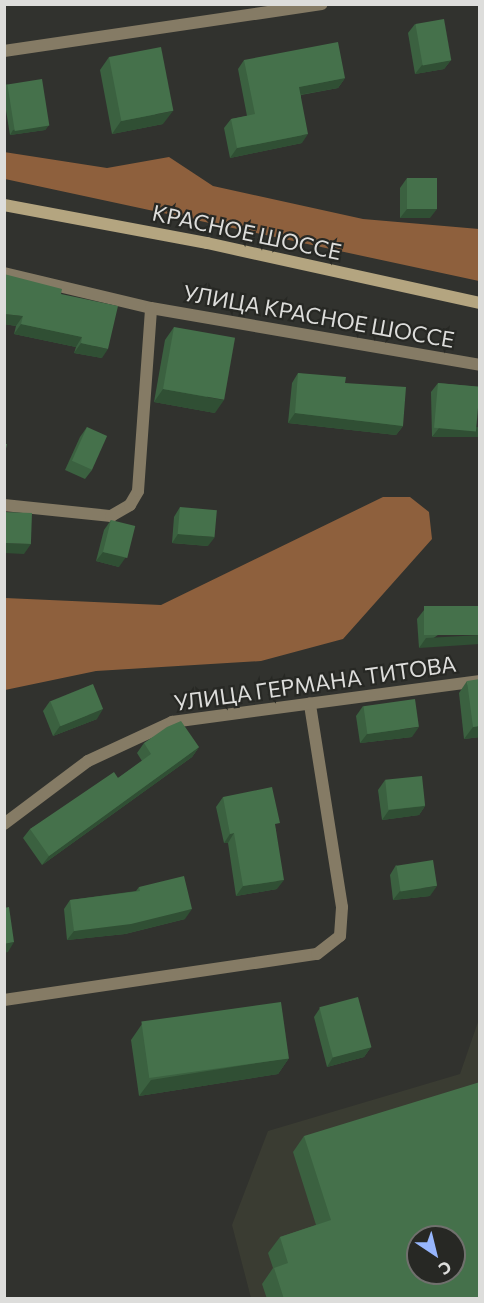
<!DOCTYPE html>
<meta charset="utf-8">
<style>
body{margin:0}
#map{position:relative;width:484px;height:1303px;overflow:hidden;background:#31322e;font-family:Commissioner,sans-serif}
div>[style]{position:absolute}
.built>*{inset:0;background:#3a3c32}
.forest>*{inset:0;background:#8e603d}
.service>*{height:12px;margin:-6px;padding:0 6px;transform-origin:6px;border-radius:6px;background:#857b65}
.minor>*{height:12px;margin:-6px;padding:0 6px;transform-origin:6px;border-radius:6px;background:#857b65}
.secondary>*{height:12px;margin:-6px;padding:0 6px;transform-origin:6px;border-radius:6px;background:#b4a580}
.wall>*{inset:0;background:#3b6140}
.shaded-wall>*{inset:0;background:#304f34}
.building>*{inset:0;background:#45714b;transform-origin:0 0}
span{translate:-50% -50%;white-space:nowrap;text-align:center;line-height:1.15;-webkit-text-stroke:4.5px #272824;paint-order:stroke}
.street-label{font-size:22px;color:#dddddb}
.frame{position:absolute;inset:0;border:6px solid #dddddb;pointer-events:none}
.north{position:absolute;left:406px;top:1225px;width:60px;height:60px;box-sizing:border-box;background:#272824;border:2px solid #70706d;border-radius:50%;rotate:145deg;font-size:16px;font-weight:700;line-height:24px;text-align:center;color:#dddddb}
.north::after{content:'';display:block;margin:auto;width:21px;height:27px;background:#97b6fd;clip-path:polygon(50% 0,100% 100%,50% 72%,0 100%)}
</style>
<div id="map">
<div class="built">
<div style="clip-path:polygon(evenodd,479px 1019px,479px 1298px,251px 1298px,232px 1225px,268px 1131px,460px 1074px,479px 1019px,418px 1237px,454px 1237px,454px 1273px,418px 1273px,418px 1237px)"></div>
</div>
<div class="forest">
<div style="clip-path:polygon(4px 152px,107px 168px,169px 157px,213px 186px,363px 219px,479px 229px,479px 281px,5px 179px)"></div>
<div style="clip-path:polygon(383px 497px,410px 497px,429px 512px,432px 539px,343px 639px,261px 661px,96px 671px,5px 690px,5px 598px,161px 605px)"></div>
</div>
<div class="service">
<div style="left:4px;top:1000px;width:316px;rotate:-8.4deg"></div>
<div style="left:317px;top:954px;width:29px;rotate:-38deg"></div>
<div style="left:340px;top:936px;width:29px;rotate:-86deg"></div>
<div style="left:342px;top:907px;width:206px;rotate:-99deg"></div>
</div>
<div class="minor">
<div style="left:4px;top:51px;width:321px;rotate:-8.4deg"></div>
<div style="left:4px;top:273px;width:151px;rotate:13.4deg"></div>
<div style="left:151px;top:308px;width:334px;rotate:9.8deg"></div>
<div style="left:4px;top:505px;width:108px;rotate:5.9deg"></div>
<div style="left:111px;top:516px;width:22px;rotate:-30deg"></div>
<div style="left:130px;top:505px;width:16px;rotate:-60deg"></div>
<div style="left:138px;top:491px;width:183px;rotate:-85.9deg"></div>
<div style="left:4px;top:824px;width:105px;rotate:-36.9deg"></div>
<div style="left:88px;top:761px;width:93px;rotate:-24.9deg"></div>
<div style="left:172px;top:722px;width:311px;rotate:-7.6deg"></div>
</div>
<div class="secondary">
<div style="left:4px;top:205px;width:207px;rotate:10.6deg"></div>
<div style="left:207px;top:243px;width:280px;rotate:12.4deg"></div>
</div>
<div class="wall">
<div style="clip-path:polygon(415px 24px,451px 60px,444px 69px,415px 74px,408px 33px)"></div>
<div style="clip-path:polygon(109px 57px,163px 124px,112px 134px,100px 70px)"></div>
<div style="clip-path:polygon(244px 60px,345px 78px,338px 88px,301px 95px,302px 143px,230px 158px,224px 128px,231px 119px,247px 116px,238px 69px)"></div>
<div style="clip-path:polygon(7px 84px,49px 125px,45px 130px,10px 135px,4px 98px,4px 87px)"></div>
<div style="clip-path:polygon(407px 178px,430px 218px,400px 218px,400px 188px)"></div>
<div style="clip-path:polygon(61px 294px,102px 358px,74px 353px,76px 347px,14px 334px,16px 326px,4px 324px)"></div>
<div style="clip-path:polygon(174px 327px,215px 413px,154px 402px,165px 340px)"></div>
<div style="clip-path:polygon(298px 373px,345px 383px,403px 426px,396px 435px,288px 423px,292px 383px)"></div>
<div style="clip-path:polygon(438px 383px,480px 387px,432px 437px,431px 392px)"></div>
<div style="clip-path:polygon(87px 427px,92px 470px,85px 479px,65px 470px,80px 437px)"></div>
<div style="clip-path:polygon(180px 507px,208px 546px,172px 543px,174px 517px)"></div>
<div style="clip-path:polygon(111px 520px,119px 567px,96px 561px,104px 530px)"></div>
<div style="clip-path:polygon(480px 606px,419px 648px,417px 619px,424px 610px)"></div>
<div style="clip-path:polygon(467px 681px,480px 737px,464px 739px,459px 693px)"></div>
<div style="clip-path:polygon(50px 701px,97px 719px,53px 736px,43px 711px)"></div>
<div style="clip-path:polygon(363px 706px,412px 737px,360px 743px,356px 716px)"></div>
<div style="clip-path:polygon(144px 743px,199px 747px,192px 757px,42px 865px,23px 838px,30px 829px,118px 778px,142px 761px,137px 753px)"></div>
<div style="clip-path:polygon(385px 780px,425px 806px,419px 815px,382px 820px,378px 790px)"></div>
<div style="clip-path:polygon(223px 797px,276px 829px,277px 889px,236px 896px,228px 843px,224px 843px,216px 807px)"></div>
<div style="clip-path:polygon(396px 865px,430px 896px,393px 900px,390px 875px)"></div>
<div style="clip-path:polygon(139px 887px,185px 919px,125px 934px,67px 940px,64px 909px,70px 900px,136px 891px)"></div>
<div style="clip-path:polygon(320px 1008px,371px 1047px,364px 1057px,327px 1067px,314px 1017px)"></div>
<div style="clip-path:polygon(142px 1024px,289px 1058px,278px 1074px,139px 1096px,131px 1040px)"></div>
<div style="clip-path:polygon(304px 1136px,480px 1299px,267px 1299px,262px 1284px,273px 1268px,268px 1253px,280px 1237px,316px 1225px,293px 1152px)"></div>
</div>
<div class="shaded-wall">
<div style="clip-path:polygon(451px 60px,444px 69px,415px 74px,422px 65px)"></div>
<div style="clip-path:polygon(345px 78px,338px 88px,293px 96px,299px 87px)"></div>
<div style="clip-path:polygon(173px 111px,163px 124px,112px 134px,121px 121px)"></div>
<div style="clip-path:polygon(49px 125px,45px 130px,10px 135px,13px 130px)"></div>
<div style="clip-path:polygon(308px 134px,302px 143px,230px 158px,237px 148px)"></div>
<div style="clip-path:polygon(407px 209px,437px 209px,430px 218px,400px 218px)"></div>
<div style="clip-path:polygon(4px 314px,23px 316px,16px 326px,4px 324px)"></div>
<div style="clip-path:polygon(21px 324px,82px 337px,76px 347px,14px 334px)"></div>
<div style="clip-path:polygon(81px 343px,108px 349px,102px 358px,74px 353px)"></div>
<div style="clip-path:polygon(163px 389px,224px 400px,215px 413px,154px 402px)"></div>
<div style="clip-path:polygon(295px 413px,403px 426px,396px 435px,288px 423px)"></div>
<div style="clip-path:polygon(480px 427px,480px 437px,432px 437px,439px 428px)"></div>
<div style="clip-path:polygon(178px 534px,215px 537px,208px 546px,172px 543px)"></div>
<div style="clip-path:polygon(4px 543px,31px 544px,24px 554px,4px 553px)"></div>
<div style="clip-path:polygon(103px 552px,126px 557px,119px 567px,96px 561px)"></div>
<div style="clip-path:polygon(480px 635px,480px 644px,419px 648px,426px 638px)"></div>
<div style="clip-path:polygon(103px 709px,97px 719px,53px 736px,60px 726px)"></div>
<div style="clip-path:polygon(480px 726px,480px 737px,464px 739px,473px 727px)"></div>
<div style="clip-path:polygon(419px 727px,412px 737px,360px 743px,367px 734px)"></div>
<div style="clip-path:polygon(199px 747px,192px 757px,42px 865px,49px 856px)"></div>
<div style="clip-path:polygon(425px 806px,419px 815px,382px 820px,389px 810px)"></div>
<div style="clip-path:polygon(234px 833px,228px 843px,224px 843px,230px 834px)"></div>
<div style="clip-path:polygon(284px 880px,277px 889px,236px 896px,243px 886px)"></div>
<div style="clip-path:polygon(437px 886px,430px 896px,393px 900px,400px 891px)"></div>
<div style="clip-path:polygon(192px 909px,185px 919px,125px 934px,67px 940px,74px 931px)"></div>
<div style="clip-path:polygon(14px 942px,8px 952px,4px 953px,4px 944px)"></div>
<div style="clip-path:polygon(371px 1047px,364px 1057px,327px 1067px,333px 1057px)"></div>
<div style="clip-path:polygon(289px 1058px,278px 1074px,139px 1096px,151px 1080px)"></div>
</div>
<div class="building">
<div style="left:444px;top:19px;width:42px;height:29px;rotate:80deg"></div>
<div style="clip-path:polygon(338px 42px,345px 78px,299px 87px,308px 134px,237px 148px,231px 119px,255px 114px,244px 60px)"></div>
<div style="left:161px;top:47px;width:65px;height:53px;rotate:79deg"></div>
<div style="left:42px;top:79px;width:47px;height:35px;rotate:81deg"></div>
<div style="left:407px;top:178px;width:30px;height:31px"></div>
<div style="clip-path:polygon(4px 274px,62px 289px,61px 294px,118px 306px,108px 349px,81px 343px,82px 337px,21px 324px,23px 316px,4px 314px)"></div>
<div style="left:174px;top:327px;width:62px;height:63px;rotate:10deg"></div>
<div style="clip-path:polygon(298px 373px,346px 377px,345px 383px,406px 387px,403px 426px,295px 413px)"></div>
<div style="left:438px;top:383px;width:42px;height:45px;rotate:5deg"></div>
<div style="left:87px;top:427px;width:22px;height:37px;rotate:24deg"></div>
<div style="clip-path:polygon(4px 444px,7px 444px,4px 458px)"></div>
<div style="left:180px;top:507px;width:37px;height:27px;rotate:5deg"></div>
<div style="left:4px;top:512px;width:28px;height:31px;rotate:2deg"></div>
<div style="left:111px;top:520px;width:25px;height:33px;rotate:14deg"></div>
<div style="left:480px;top:606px;width:29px;height:56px;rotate:90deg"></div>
<div style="clip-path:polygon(480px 679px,480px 726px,473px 727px,467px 681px)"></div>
<div style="left:93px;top:684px;width:27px;height:46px;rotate:68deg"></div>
<div style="left:415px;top:699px;width:28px;height:52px;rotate:82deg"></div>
<div style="clip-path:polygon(181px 721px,199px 747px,49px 856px,30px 829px,114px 772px,118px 778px,151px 754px,144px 743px,167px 727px)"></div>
<div style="left:422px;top:776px;width:30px;height:37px;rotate:84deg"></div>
<div style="clip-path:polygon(272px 787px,280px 823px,275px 824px,284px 880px,243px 886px,234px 833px,230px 834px,223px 797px)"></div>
<div style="left:433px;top:860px;width:26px;height:37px;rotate:81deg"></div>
<div style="clip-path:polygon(184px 876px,192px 909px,131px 924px,74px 931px,70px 900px,140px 891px,139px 887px)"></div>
<div style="clip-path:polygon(9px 907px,14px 942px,4px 944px,4px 908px)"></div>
<div style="left:358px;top:997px;width:52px;height:40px;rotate:75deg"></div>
<div style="left:281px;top:1002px;width:57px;height:141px;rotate:82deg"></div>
<div style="clip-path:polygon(evenodd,480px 1082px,480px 1299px,284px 1299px,274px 1268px,288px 1263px,280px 1237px,331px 1220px,304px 1136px,480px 1082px,418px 1237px,454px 1237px,454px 1273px,418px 1273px,418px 1237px)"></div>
</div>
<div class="street-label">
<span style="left:247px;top:232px;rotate:12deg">КРАСНОЕ ШОССЕ</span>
<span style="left:319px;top:316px;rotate:10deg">УЛИЦА КРАСНОЕ ШОССЕ</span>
<span style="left:315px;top:683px;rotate:-8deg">УЛИЦА ГЕРМАНА ТИТОВА</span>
</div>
<div class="frame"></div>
<div class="north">С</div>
</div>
